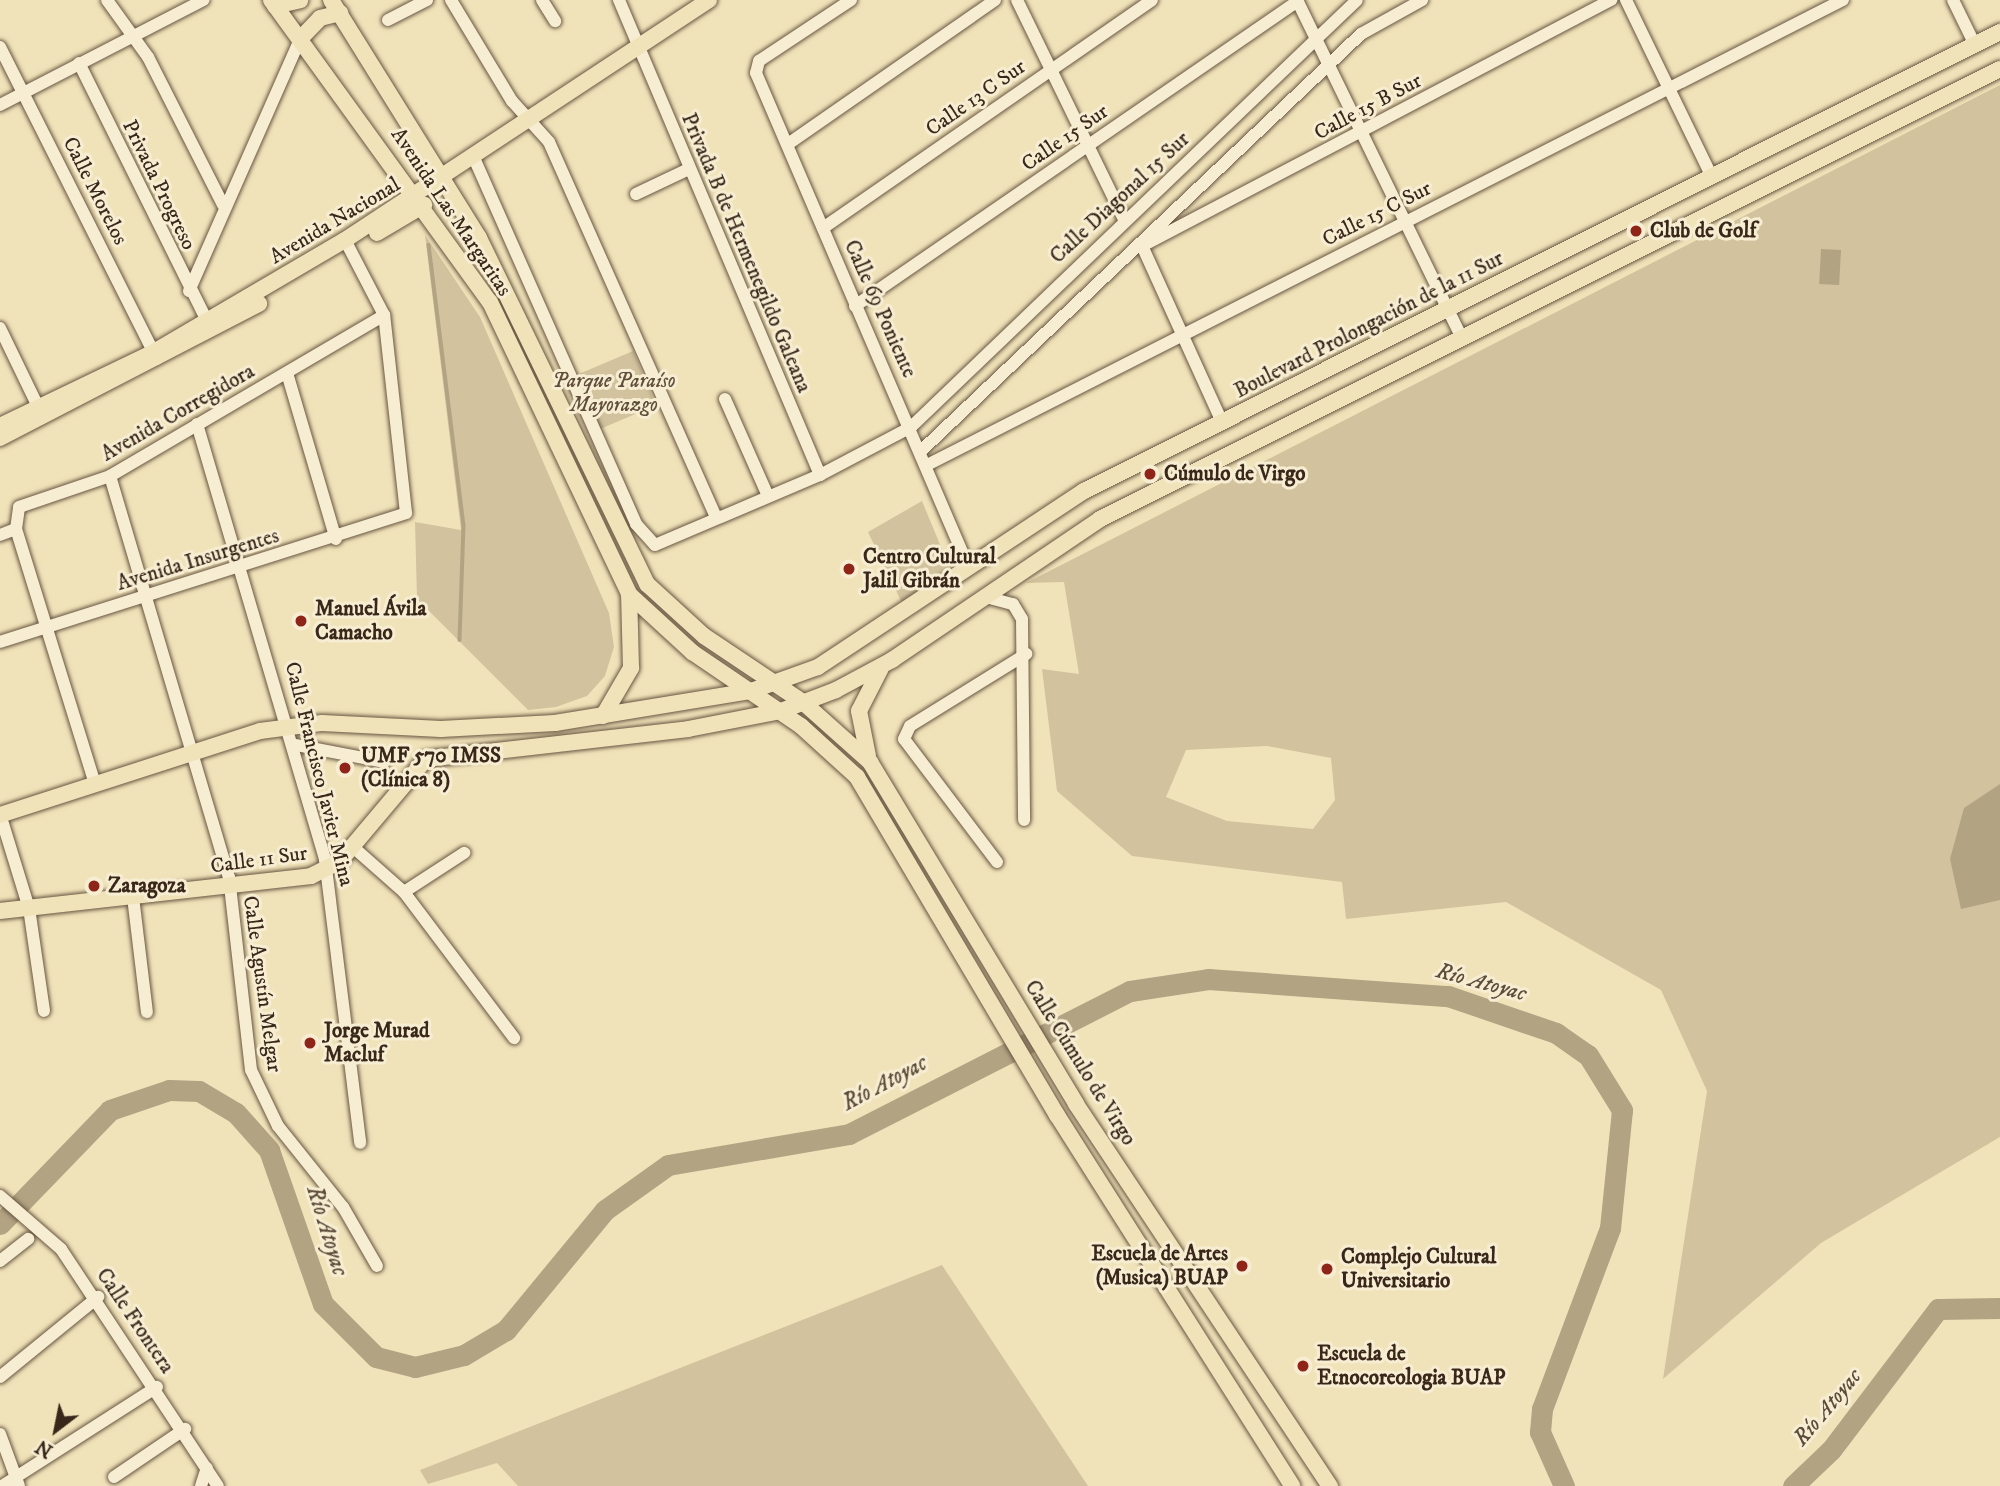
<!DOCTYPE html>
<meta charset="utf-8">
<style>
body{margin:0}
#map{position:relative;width:2000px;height:1486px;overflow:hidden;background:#f1e3b9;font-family:"IM FELL DW Pica",serif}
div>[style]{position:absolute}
.green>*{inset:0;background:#d2c39e;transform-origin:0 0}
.water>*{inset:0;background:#b2a383;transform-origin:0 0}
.stream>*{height:3.5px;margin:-1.75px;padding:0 1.75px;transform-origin:1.75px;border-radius:1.75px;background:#b2a383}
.river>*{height:21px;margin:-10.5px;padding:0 10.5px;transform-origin:10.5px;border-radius:10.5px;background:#b2a383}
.roads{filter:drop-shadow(0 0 2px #675642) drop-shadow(0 0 2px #675642)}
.minor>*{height:12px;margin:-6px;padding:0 6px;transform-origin:6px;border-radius:6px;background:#f6edd2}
.major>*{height:16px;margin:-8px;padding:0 8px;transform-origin:8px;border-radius:8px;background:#f1e3b9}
.dots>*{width:19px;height:19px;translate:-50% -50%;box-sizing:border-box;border:4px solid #f6edd2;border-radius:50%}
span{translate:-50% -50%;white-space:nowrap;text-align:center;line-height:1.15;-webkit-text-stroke:6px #f6edd2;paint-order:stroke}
.street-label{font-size:21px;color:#39271a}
.poi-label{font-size:21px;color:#39271a;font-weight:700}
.left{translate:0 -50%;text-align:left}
.right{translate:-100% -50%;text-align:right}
.park-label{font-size:21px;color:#5f4e3b;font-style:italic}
.water-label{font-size:23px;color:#5d4c3a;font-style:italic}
.north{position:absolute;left:21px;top:1395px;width:70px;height:70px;-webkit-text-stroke:5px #f6edd2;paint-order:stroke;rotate:212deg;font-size:19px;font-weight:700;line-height:28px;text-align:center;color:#39271a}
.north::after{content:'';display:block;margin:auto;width:24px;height:32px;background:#39271a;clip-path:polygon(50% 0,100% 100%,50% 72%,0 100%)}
</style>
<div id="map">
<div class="green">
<div style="clip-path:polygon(evenodd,2000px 85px,2000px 1137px,1821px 1243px,1663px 1379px,1707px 1091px,1661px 990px,1506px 902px,1346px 919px,1342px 882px,1132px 856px,1057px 791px,1042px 669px,1079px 674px,1064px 582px,1026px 583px,2000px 85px,1267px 746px,1331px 758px,1335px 800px,1313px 829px,1227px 821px,1166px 797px,1186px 750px,1267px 746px)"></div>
<div style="clip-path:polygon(425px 235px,480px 317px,609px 613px,614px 647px,605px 676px,587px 696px,556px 707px,528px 710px,417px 599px,415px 522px,461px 530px)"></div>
<div style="left:633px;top:351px;width:59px;height:62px;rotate:67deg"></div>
<div style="clip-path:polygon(922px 501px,951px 571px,902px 603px,868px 532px)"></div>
<div style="clip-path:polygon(942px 1265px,1088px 1486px,518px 1486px,497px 1463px,428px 1484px,420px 1470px)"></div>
</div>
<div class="water">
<div style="left:1821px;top:249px;width:20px;height:35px;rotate:3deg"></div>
<div style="clip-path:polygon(2000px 784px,2000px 900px,1961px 909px,1950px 859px,1964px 808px)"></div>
</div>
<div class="stream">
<div style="left:429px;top:245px;width:282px;rotate:82.9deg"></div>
<div style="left:464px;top:525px;width:115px;rotate:92deg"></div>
</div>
<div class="river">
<div style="left:0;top:1224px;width:158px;rotate:-46deg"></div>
<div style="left:110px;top:1110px;width:62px;rotate:-18.7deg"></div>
<div style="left:169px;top:1090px;width:30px;rotate:2deg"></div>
<div style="left:199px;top:1091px;width:43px;rotate:30.7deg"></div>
<div style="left:236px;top:1113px;width:50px;rotate:48.3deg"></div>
<div style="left:269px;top:1150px;width:163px;rotate:70.7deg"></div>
<div style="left:323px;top:1304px;width:75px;rotate:45deg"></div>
<div style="left:376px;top:1357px;width:40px;rotate:14.4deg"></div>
<div style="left:415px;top:1367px;width:50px;rotate:-13.8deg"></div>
<div style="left:464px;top:1355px;width:49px;rotate:-30.8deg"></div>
<div style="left:506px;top:1330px;width:156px;rotate:-50.5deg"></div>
<div style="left:605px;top:1210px;width:77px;rotate:-35.5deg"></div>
<div style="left:668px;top:1165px;width:184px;rotate:-9.7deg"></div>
<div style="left:849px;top:1134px;width:315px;rotate:-27deg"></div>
<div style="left:1130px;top:991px;width:79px;rotate:-8.7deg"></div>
<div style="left:1208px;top:979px;width:241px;rotate:4.1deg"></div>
<div style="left:1448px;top:996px;width:114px;rotate:18.9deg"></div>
<div style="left:1556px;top:1033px;width:39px;rotate:35deg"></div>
<div style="left:1588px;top:1055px;width:65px;rotate:58.3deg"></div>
<div style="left:1622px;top:1110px;width:119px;rotate:95.8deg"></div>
<div style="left:1610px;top:1228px;width:193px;rotate:110.6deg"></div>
<div style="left:1542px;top:1409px;width:23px;rotate:95deg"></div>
<div style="left:1540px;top:1432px;width:59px;rotate:66deg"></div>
<div style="left:1793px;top:1486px;width:52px;rotate:-43.5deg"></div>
<div style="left:1831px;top:1450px;width:177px;rotate:-52.8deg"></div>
<div style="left:1938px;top:1309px;width:62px;rotate:-0.9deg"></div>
</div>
<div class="roads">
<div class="minor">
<div style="left:107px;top:0;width:70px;rotate:54.3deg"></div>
<div style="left:148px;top:57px;width:166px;rotate:63.1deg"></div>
<div style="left:451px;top:0;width:118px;rotate:58.9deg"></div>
<div style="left:512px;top:101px;width:55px;rotate:47.9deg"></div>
<div style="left:549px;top:142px;width:411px;rotate:66deg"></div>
<div style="left:542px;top:0;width:25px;rotate:58deg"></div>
<div style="left:619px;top:0;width:516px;rotate:67.06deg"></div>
<div style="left:851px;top:0;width:110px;rotate:146.5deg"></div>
<div style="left:759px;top:61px;width:12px;rotate:104deg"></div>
<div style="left:756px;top:73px;width:539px;rotate:66.72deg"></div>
<div style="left:1017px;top:0;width:244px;rotate:64deg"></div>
<div style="left:1297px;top:0;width:376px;rotate:64deg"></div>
<div style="left:1626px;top:0;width:197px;rotate:64.1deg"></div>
<div style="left:1953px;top:0;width:50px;rotate:63.9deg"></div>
<div style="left:388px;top:20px;width:44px;rotate:-27.1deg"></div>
<div style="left:0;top:47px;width:349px;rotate:63.3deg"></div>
<div style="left:79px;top:63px;width:297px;rotate:63.6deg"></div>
<div style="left:0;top:105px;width:229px;rotate:-27.3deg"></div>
<div style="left:788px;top:144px;width:252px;rotate:-34.8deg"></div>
<div style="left:474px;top:158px;width:400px;rotate:66.1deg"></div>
<div style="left:636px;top:524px;width:28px;rotate:48deg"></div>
<div style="left:655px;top:545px;width:179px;rotate:-23deg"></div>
<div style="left:820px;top:475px;width:103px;rotate:-27.8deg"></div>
<div style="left:911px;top:427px;width:617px;rotate:-43.75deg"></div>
<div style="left:636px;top:194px;width:59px;rotate:-25.3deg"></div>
<div style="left:823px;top:228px;width:400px;rotate:-34.7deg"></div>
<div style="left:189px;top:291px;width:275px;rotate:-66.2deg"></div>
<div style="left:855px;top:306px;width:538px;rotate:-34.55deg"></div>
<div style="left:0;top:328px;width:94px;rotate:64.2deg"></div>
<div style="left:287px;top:373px;width:173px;rotate:73.6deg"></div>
<div style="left:725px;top:399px;width:106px;rotate:66.1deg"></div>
<div style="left:1222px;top:422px;width:193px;rotate:-114.4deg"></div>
<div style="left:1142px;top:246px;width:530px;rotate:-27.68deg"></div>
<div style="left:197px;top:424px;width:454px;rotate:73.6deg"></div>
<div style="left:325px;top:860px;width:285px;rotate:82.9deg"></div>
<div style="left:922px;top:450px;width:605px;rotate:-43.46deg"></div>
<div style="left:1361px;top:34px;width:70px;rotate:-29.1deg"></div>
<div style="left:929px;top:464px;width:1025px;rotate:-26.92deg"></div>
<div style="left:110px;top:476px;width:418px;rotate:73.5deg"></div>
<div style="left:229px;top:877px;width:194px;rotate:83.5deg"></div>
<div style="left:251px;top:1070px;width:62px;rotate:64.3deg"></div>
<div style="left:278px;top:1126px;width:104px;rotate:51.3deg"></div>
<div style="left:343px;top:1207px;width:68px;rotate:60deg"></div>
<div style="left:0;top:535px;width:17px;rotate:-21deg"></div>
<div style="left:986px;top:597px;width:28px;rotate:15deg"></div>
<div style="left:1013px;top:604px;width:17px;rotate:59deg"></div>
<div style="left:1022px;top:619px;width:201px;rotate:89.4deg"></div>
<div style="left:0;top:642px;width:426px;rotate:-17.6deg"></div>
<div style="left:406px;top:513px;width:199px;rotate:-96.3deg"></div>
<div style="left:384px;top:315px;width:85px;rotate:-117.5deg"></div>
<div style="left:296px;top:745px;width:90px;rotate:10.9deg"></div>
<div style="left:95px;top:784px;width:267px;rotate:-107.2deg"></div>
<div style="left:16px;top:529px;width:22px;rotate:-82deg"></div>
<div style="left:19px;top:507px;width:96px;rotate:-18.8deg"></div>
<div style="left:110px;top:476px;width:318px;rotate:-30.4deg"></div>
<div style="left:0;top:814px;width:98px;rotate:72.9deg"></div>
<div style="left:29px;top:908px;width:104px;rotate:81.7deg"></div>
<div style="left:353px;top:847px;width:68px;rotate:41.4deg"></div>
<div style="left:404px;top:892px;width:183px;rotate:53deg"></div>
<div style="left:997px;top:862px;width:154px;rotate:-127.1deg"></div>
<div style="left:904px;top:739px;width:14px;rotate:-65deg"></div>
<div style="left:910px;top:726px;width:137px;rotate:-31.8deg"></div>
<div style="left:404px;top:892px;width:72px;rotate:-33deg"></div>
<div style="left:133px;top:897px;width:116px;rotate:83.1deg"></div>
<div style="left:0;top:1196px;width:81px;rotate:41deg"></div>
<div style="left:61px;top:1249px;width:284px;rotate:56.5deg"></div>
<div style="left:0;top:1261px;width:36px;rotate:-38deg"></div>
<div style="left:0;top:1377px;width:127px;rotate:-39.2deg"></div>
<div style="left:0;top:1434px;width:55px;rotate:69.9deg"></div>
<div style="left:114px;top:1477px;width:86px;rotate:-34.1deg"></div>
<div style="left:2px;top:1486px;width:184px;rotate:-32.6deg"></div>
<div style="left:201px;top:1486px;width:19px;rotate:-72deg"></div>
</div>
<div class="major">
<div style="left:271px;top:0;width:373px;rotate:54.1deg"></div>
<div style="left:490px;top:302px;width:323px;rotate:64.5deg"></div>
<div style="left:629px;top:594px;width:86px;rotate:42.6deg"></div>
<div style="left:692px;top:652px;width:132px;rotate:34.2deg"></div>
<div style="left:801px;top:726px;width:76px;rotate:42.3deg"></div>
<div style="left:857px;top:777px;width:393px;rotate:59.4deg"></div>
<div style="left:1057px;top:1115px;width:439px;rotate:57.6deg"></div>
<div style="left:331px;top:0;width:280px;rotate:58.1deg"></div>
<div style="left:479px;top:238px;width:385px;rotate:64.1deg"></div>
<div style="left:647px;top:584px;width:77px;rotate:42.4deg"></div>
<div style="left:704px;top:636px;width:120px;rotate:33.8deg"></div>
<div style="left:804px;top:703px;width:89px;rotate:41.8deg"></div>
<div style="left:870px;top:762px;width:399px;rotate:58.9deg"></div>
<div style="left:1076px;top:1104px;width:459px;rotate:56.4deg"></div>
<div style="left:275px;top:6px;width:26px;rotate:-13deg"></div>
<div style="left:300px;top:39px;width:29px;rotate:-46deg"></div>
<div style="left:320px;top:18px;width:21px;rotate:-14deg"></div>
<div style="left:377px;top:233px;width:55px;rotate:-30.8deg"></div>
<div style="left:0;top:426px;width:171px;rotate:-25.7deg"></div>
<div style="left:154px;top:352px;width:221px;rotate:-30.4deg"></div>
<div style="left:345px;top:240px;width:436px;rotate:-33.4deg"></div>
<div style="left:0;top:438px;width:292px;rotate:-27.4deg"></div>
<div style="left:603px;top:716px;width:56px;rotate:-59.7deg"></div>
<div style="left:631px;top:668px;width:74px;rotate:-91.5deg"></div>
<div style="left:868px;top:756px;width:46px;rotate:-101.3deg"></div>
<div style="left:859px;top:711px;width:48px;rotate:-62.9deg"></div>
<div style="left:0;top:815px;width:273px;rotate:-17.9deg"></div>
<div style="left:260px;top:731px;width:63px;rotate:-7.4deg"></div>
<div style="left:322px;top:723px;width:119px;rotate:2.9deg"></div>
<div style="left:441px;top:729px;width:114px;rotate:-3deg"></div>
<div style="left:555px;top:723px;width:199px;rotate:-9.3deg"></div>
<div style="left:751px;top:691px;width:71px;rotate:-19.7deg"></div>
<div style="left:818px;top:667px;width:319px;rotate:-33.5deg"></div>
<div style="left:1084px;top:491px;width:1025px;rotate:-26.62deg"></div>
<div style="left:0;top:911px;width:313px;rotate:-6.4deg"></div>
<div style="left:311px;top:876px;width:33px;rotate:-27deg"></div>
<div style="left:340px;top:861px;width:133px;rotate:-49.9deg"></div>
<div style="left:426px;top:759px;width:264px;rotate:-6.5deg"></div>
<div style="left:688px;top:729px;width:95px;rotate:-11deg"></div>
<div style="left:781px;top:711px;width:59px;rotate:-20.9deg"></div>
<div style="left:836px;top:690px;width:64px;rotate:-28.2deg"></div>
<div style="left:892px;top:660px;width:251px;rotate:-34.1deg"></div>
<div style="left:1100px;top:519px;width:1006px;rotate:-26.57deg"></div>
</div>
</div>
<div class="dots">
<div style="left:1636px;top:231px;background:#8f2418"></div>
<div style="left:1150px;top:474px;background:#8f2418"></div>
<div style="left:849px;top:569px;background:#8f2418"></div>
<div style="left:301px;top:621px;background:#8f2418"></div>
<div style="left:345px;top:768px;background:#8f2418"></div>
<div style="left:94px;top:886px;background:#8f2418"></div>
<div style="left:310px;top:1043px;background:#8f2418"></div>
<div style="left:1242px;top:1266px;background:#8f2418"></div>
<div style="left:1327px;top:1269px;background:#8f2418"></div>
<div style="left:1303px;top:1366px;background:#8f2418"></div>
</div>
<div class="street-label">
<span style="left:976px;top:98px;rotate:-35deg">Calle 13 C Sur</span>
<span style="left:1368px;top:107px;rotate:-28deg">Calle 15 B Sur</span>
<span style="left:1065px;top:138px;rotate:-35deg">Calle 15 Sur</span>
<span style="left:159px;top:185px;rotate:64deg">Privada Progreso</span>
<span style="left:95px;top:191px;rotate:63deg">Calle Morelos</span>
<span style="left:1120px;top:198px;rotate:-43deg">Calle Diagonal 15 Sur</span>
<span style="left:451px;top:212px;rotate:56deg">Avenida Las Margaritas</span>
<span style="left:1377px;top:214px;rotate:-27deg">Calle 15 C Sur</span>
<span style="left:335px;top:221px;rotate:-31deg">Avenida Nacional</span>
<span style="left:746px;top:253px;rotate:67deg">Privada B de Hermenegildo Galeana</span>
<span style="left:880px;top:309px;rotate:66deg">Calle 69 Poniente</span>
<span style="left:1369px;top:325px;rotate:-27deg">Boulevard Prolongación de la 11 Sur</span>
<span style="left:178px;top:413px;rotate:-30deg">Avenida Corregidora</span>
<span style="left:198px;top:560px;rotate:-17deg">Avenida Insurgentes</span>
<span style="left:319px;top:774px;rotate:76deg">Calle Francisco Javier Mina</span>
<span style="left:259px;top:860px;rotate:-8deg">Calle 11 Sur</span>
<span style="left:262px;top:984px;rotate:82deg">Calle Agustín Melgar</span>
<span style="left:1080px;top:1063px;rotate:58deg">Calle Cúmulo de Virgo</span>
<span style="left:135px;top:1321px;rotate:56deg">Calle Frontera</span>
</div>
<div class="poi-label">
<span class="left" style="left:1650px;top:231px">Club de Golf</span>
<span class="left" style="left:1164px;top:474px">Cúmulo de Virgo</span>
<span class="left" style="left:863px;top:569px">Centro Cultural<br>Jalil Gibrán</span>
<span class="left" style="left:315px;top:621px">Manuel Ávila<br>Camacho</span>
<span class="left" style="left:361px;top:768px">UMF 570 IMSS<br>(Clínica 8)</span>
<span class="left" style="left:108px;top:886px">Zaragoza</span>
<span class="left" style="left:324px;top:1043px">Jorge Murad<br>Macluf</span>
<span class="right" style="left:1228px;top:1266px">Escuela de Artes<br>(Musica) BUAP</span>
<span class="left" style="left:1341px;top:1269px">Complejo Cultural<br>Universitario</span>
<span class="left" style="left:1317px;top:1366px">Escuela de<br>Etnocoreologia BUAP</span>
</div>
<div class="park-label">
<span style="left:614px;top:393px">Parque Paraíso<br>Mayorazgo</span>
</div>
<div class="water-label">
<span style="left:1481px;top:983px;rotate:15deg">Río Atoyac</span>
<span style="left:885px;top:1084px;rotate:-28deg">Río Atoyac</span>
<span style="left:326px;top:1231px;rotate:73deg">Río Atoyac</span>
<span style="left:1828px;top:1408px;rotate:-50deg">Río Atoyac</span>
</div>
<div class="north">N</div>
</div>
